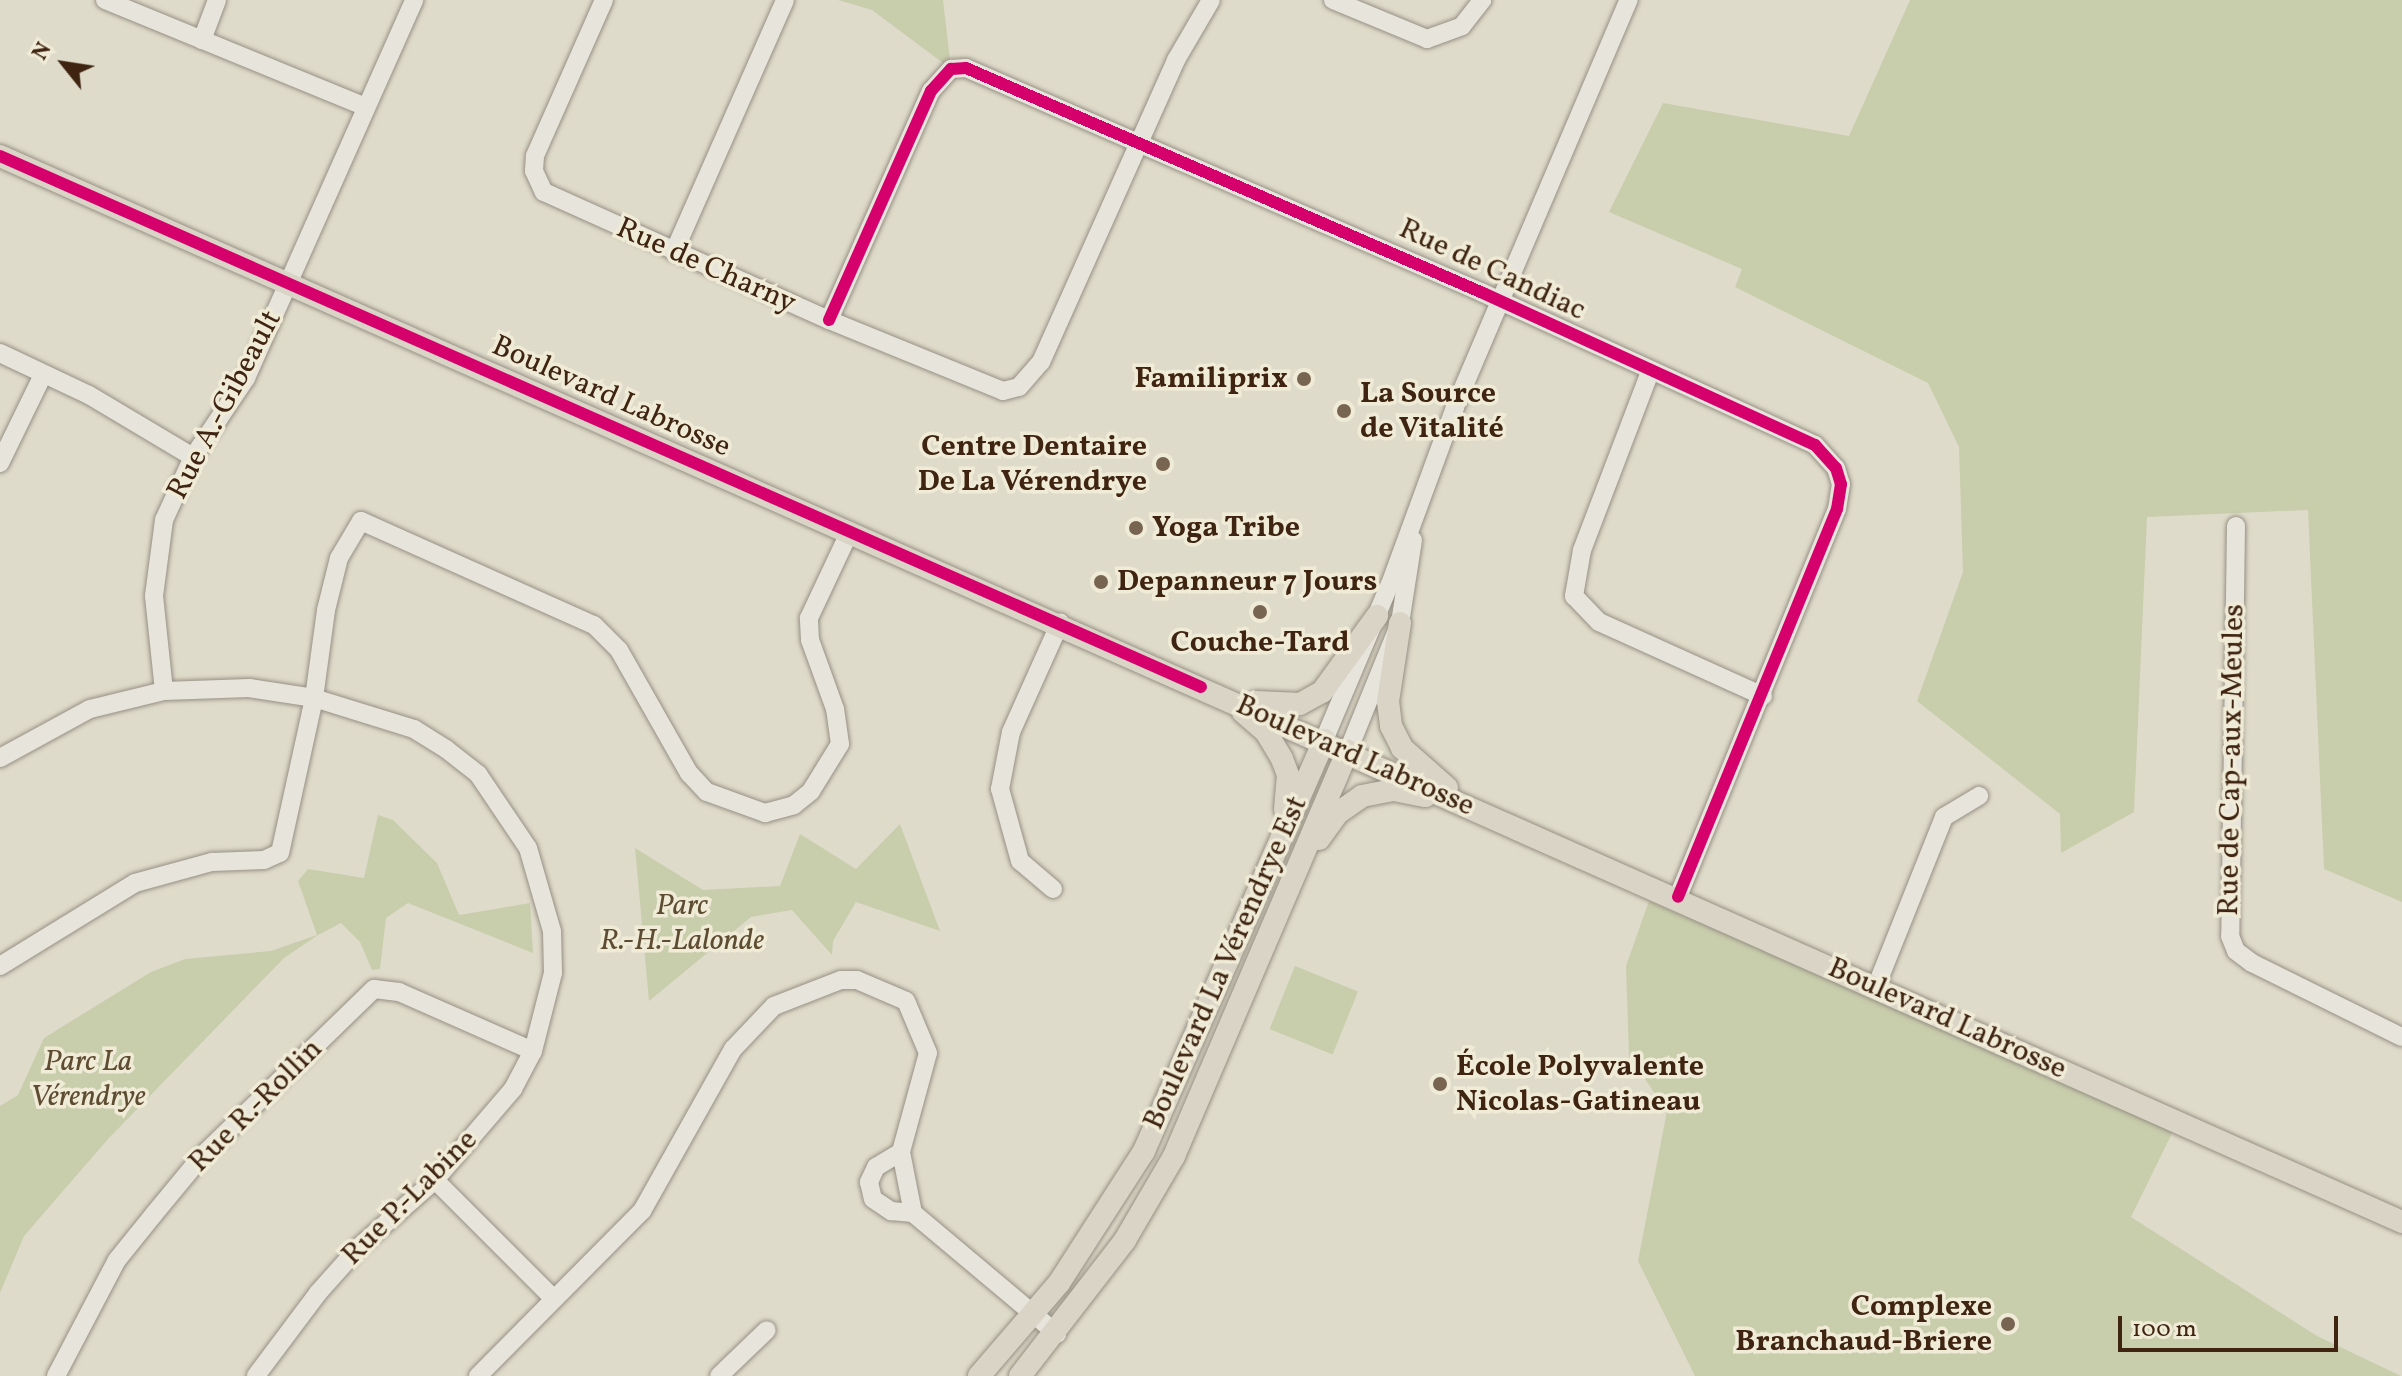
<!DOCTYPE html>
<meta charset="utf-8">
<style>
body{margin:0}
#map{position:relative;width:2402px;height:1376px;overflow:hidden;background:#dfdbca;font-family:Vollkorn,serif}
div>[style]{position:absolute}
.green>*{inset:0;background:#c8cdac;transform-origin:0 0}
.roads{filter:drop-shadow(0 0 2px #969084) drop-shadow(0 0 2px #969084)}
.minor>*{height:18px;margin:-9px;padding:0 9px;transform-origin:9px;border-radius:9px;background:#e7e4dc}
.major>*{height:22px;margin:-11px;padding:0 11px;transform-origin:11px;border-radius:11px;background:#dad4c7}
.cycleway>*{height:12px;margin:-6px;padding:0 6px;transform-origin:6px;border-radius:6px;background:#d6006c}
.dots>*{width:22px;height:22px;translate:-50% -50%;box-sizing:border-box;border:4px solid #f0ebd7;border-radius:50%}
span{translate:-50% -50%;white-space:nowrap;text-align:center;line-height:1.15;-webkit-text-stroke:7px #f0ebd7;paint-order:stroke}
.street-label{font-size:30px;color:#3f2511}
.poi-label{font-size:30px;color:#3f2511;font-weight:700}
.right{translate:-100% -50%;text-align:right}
.left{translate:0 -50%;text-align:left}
.park-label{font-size:30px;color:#5d4c32;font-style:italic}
.north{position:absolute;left:24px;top:24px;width:80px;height:80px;-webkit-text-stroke:6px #f0ebd7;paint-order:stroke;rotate:300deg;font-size:22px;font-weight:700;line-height:32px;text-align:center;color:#3f2511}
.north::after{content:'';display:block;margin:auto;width:28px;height:36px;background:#3f2511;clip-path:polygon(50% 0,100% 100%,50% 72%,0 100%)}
.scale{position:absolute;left:2118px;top:1316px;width:220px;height:36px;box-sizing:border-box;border:4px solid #3f2511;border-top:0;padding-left:10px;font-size:24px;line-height:28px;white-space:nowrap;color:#3f2511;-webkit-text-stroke:6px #f0ebd7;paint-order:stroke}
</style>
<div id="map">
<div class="green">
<div style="clip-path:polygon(838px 0,943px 0,951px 69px,872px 10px)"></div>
<div style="clip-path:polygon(1910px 0,2402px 0,2402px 902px,2324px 869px,2308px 510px,2147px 517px,2134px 812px,2061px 853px,2060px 814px,1917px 701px,1963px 572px,1959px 447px,1928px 383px,1735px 287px,1742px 269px,1609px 212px,1663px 103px,1849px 136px)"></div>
<div style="clip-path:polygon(378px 815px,393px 820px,437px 863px,459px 915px,530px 903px,533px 953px,408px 903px,386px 918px,380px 969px,372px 970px,360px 942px,341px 923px,318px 935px,284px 958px,108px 1139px,24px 1236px,0 1293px,0 1106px,18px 1095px,44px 1038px,151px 972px,185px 959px,271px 951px,317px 935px,298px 881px,308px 869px,364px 878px)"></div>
<div style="clip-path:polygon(900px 824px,940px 931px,856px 902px,833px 941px,832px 955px,792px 910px,751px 917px,649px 1001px,635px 848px,703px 890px,780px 886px,800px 834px,856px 869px)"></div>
<div style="clip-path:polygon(1649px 901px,2175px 1127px,2131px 1217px,2317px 1336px,2401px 1376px,1695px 1376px,1638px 1261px,1667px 1111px,1629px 1056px,1626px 966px)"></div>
<div style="left:1295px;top:966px;width:68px;height:68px;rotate:22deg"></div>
</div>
<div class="roads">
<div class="minor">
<div style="left:105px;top:0;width:282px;rotate:22.3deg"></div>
<div style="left:604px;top:0;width:171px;rotate:113.9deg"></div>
<div style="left:535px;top:156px;width:15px;rotate:94deg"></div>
<div style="left:534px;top:171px;width:23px;rotate:65deg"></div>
<div style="left:544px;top:192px;width:312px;rotate:24.2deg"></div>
<div style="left:829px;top:320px;width:188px;rotate:22.2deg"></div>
<div style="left:1003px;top:391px;width:16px;rotate:-14deg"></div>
<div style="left:1019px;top:387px;width:33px;rotate:-49deg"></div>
<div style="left:1041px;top:362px;width:331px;rotate:-65.9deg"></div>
<div style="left:1176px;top:60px;width:69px;rotate:-59.7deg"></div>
<div style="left:1333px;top:0;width:102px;rotate:22.5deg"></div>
<div style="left:1427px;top:39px;width:37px;rotate:-20deg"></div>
<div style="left:1462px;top:26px;width:33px;rotate:-52deg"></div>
<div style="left:202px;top:40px;width:43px;rotate:-69.4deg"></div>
<div style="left:674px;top:252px;width:275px;rotate:-66.2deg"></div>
<div style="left:829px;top:320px;width:251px;rotate:-66deg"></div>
<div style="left:931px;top:91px;width:30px;rotate:-48deg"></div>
<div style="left:951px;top:69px;width:15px;rotate:-4deg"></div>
<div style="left:966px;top:68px;width:564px;rotate:23.52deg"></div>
<div style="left:1483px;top:293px;width:365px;rotate:24.6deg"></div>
<div style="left:1815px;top:445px;width:31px;rotate:48deg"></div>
<div style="left:1836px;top:468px;width:17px;rotate:73deg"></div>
<div style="left:1841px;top:484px;width:25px;rotate:99deg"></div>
<div style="left:1837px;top:509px;width:419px;rotate:112.3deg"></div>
<div style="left:0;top:353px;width:98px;rotate:25.3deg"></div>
<div style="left:89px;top:395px;width:121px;rotate:30.8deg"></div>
<div style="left:1650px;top:372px;width:191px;rotate:110.9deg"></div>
<div style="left:1582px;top:550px;width:47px;rotate:99.9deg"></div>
<div style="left:1574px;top:596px;width:36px;rotate:46deg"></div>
<div style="left:1599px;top:622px;width:180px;rotate:24.3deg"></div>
<div style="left:0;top:463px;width:98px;rotate:-64deg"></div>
<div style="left:2236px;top:526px;width:410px;rotate:90.8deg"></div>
<div style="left:2230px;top:936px;width:16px;rotate:68deg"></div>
<div style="left:2236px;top:951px;width:20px;rotate:37deg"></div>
<div style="left:2252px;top:963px;width:167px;rotate:26.3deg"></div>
<div style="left:164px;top:691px;width:96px;rotate:-96deg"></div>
<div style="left:154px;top:596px;width:77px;rotate:-82.5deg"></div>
<div style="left:164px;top:520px;width:69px;rotate:-65.3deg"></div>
<div style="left:193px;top:457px;width:95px;rotate:-56.1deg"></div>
<div style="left:246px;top:378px;width:414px;rotate:-66deg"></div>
<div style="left:1324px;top:740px;width:169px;rotate:-67.1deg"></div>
<div style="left:1390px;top:584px;width:189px;rotate:-69.8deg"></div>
<div style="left:1455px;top:407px;width:443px;rotate:-66.9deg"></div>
<div style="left:1348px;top:751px;width:138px;rotate:-67.9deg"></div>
<div style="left:1400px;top:623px;width:84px;rotate:-81.1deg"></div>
<div style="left:0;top:758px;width:102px;rotate:-28.6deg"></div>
<div style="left:90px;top:709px;width:76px;rotate:-13.7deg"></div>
<div style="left:164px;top:691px;width:85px;rotate:-2deg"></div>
<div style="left:249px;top:688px;width:66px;rotate:8.7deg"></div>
<div style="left:314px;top:698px;width:105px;rotate:17.2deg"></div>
<div style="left:414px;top:729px;width:38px;rotate:32deg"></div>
<div style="left:446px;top:749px;width:41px;rotate:38deg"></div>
<div style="left:478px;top:774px;width:89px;rotate:56deg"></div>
<div style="left:528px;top:848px;width:86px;rotate:73.9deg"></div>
<div style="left:552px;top:931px;width:42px;rotate:88.6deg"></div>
<div style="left:553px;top:973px;width:81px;rotate:104.4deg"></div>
<div style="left:533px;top:1051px;width:43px;rotate:117.8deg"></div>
<div style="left:513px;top:1089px;width:120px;rotate:130.6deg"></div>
<div style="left:435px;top:1180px;width:101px;rotate:138.6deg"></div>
<div style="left:359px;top:1247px;width:62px;rotate:131.7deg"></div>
<div style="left:318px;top:1293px;width:104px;rotate:126.8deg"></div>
<div style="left:1053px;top:889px;width:43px;rotate:-139.7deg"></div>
<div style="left:1020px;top:861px;width:75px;rotate:-105.5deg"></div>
<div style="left:1000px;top:789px;width:58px;rotate:-79.1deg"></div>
<div style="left:1011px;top:732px;width:120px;rotate:-65.8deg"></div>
<div style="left:0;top:966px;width:158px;rotate:-31.6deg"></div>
<div style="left:135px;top:883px;width:80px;rotate:-15.3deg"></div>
<div style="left:212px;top:862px;width:52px;rotate:-2.2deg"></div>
<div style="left:264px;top:860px;width:17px;rotate:-24deg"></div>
<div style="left:280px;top:853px;width:159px;rotate:-77.6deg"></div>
<div style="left:314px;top:698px;width:89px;rotate:-82.2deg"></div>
<div style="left:326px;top:610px;width:54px;rotate:-76deg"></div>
<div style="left:339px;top:558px;width:43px;rotate:-59.3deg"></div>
<div style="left:361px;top:521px;width:255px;rotate:24.1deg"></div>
<div style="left:594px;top:625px;width:35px;rotate:45deg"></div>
<div style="left:619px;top:650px;width:142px;rotate:60.4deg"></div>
<div style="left:689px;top:773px;width:26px;rotate:47deg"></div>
<div style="left:707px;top:792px;width:62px;rotate:19.9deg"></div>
<div style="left:765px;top:813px;width:30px;rotate:-15deg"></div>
<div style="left:794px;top:805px;width:22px;rotate:-39deg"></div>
<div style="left:811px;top:791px;width:55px;rotate:-58.3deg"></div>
<div style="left:840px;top:744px;width:35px;rotate:-98deg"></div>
<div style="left:835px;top:709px;width:73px;rotate:-109.9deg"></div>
<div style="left:810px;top:640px;width:22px;rotate:-93deg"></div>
<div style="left:809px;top:618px;width:96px;rotate:-64.8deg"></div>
<div style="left:1876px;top:987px;width:183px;rotate:-68.2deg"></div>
<div style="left:1944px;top:817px;width:41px;rotate:-31deg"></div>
<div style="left:901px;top:1152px;width:29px;rotate:149deg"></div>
<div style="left:876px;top:1167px;width:17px;rotate:115deg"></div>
<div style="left:869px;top:1182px;width:17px;rotate:77deg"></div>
<div style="left:873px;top:1199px;width:22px;rotate:34deg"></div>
<div style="left:891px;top:1211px;width:22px;rotate:5deg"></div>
<div style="left:435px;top:1180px;width:167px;rotate:45deg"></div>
<div style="left:56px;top:1376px;width:131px;rotate:-62.3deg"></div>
<div style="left:117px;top:1260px;width:59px;rotate:-51.2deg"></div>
<div style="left:154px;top:1214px;width:75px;rotate:-50.4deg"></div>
<div style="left:202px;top:1156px;width:240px;rotate:-44.2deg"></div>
<div style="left:374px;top:989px;width:25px;rotate:7deg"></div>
<div style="left:399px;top:992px;width:146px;rotate:23.8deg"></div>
<div style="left:478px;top:1376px;width:233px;rotate:-45.2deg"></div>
<div style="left:642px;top:1211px;width:186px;rotate:-60.7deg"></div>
<div style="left:733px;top:1049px;width:59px;rotate:-46.4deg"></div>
<div style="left:774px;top:1006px;width:72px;rotate:-21.2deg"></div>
<div style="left:841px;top:980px;width:16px"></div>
<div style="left:857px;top:980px;width:53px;rotate:23.2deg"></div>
<div style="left:906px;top:1001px;width:56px;rotate:67.1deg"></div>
<div style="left:928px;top:1053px;width:103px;rotate:105.3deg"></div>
<div style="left:901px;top:1152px;width:62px;rotate:78.9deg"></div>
<div style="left:913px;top:1213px;width:188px;rotate:40deg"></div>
<div style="left:719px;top:1376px;width:66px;rotate:-43.8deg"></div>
</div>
<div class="major">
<div style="left:0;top:156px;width:2628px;rotate:23.93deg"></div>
<div style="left:1400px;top:623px;width:79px;rotate:98.7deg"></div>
<div style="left:1388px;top:701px;width:25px;rotate:83deg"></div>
<div style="left:1391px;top:726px;width:25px;rotate:63deg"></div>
<div style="left:1402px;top:748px;width:60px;rotate:41.6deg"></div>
<div style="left:1256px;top:702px;width:44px;rotate:2.6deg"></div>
<div style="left:1300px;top:704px;width:25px;rotate:-29deg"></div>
<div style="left:1322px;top:692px;width:94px;rotate:-54.1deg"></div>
<div style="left:1243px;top:712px;width:30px;rotate:41deg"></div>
<div style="left:1266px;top:732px;width:31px;rotate:59deg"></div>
<div style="left:1282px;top:759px;width:17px;rotate:69deg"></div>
<div style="left:1288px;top:775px;width:34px;rotate:95deg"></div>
<div style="left:1319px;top:839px;width:32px;rotate:-54deg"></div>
<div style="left:1338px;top:813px;width:29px;rotate:-35deg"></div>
<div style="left:1362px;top:796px;width:33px;rotate:-11deg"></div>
<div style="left:1394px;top:790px;width:32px;rotate:11deg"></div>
<div style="left:979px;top:1376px;width:123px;rotate:-49.3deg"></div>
<div style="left:1059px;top:1283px;width:157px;rotate:-57.2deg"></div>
<div style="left:1144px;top:1151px;width:449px;rotate:-66.3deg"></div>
<div style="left:1020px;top:1376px;width:172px;rotate:-52.3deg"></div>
<div style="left:1125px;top:1240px;width:97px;rotate:-59.7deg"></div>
<div style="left:1174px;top:1156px;width:441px;rotate:-66.8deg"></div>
</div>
</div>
<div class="cycleway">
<div style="left:0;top:156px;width:1313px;rotate:23.85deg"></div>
<div style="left:829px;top:320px;width:251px;rotate:-66deg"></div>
<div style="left:931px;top:91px;width:30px;rotate:-48deg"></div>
<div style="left:951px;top:69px;width:15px;rotate:-4deg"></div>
<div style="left:966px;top:68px;width:564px;rotate:23.52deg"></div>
<div style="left:1483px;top:293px;width:365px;rotate:24.6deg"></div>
<div style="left:1815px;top:445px;width:31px;rotate:48deg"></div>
<div style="left:1836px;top:468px;width:17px;rotate:73deg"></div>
<div style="left:1841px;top:484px;width:25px;rotate:99deg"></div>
<div style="left:1837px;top:509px;width:419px;rotate:112.3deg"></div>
</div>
<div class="dots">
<div style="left:1304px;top:379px;background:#776552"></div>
<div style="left:1344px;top:411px;background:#776552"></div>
<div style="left:1163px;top:464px;background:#776552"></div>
<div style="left:1136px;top:528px;background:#776552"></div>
<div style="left:1101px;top:582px;background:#776552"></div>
<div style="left:1260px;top:612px;background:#776552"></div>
<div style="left:1440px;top:1084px;background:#776552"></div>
<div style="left:2008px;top:1324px;background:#776552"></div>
</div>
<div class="street-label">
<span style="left:706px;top:266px;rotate:24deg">Rue de Charny</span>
<span style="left:1492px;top:270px;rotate:25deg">Rue de Candiac</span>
<span style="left:611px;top:397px;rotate:24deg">Boulevard Labrosse</span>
<span style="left:225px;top:405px;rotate:-62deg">Rue A.-Gibeault</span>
<span style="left:1355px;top:756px;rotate:24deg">Boulevard Labrosse</span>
<span style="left:2232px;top:760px;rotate:-89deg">Rue de Cap-aux-Meules</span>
<span style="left:1226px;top:963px;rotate:-66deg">Boulevard La Vérendrye Est</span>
<span style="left:1947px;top:1019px;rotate:24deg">Boulevard Labrosse</span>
<span style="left:256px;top:1106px;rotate:-45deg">Rue R.-Rollin</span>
<span style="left:410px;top:1198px;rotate:-45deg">Rue P.-Labine</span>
</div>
<div class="poi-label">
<span class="right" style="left:1288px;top:379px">Familiprix</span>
<span class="left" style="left:1360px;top:411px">La Source<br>de Vitalité</span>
<span class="right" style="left:1147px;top:464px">Centre Dentaire<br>De La Vérendrye</span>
<span class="left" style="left:1152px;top:528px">Yoga Tribe</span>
<span class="left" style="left:1117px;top:582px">Depanneur 7 Jours</span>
<span style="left:1260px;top:643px">Couche-Tard</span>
<span class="left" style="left:1456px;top:1084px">École Polyvalente<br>Nicolas-Gatineau</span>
<span class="right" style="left:1992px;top:1324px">Complexe<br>Branchaud-Briere</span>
</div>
<div class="park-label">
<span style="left:682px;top:923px">Parc<br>R.-H.-Lalonde</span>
<span style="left:88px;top:1079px">Parc La<br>Vérendrye</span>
</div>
<div class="north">N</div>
<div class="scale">100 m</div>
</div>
